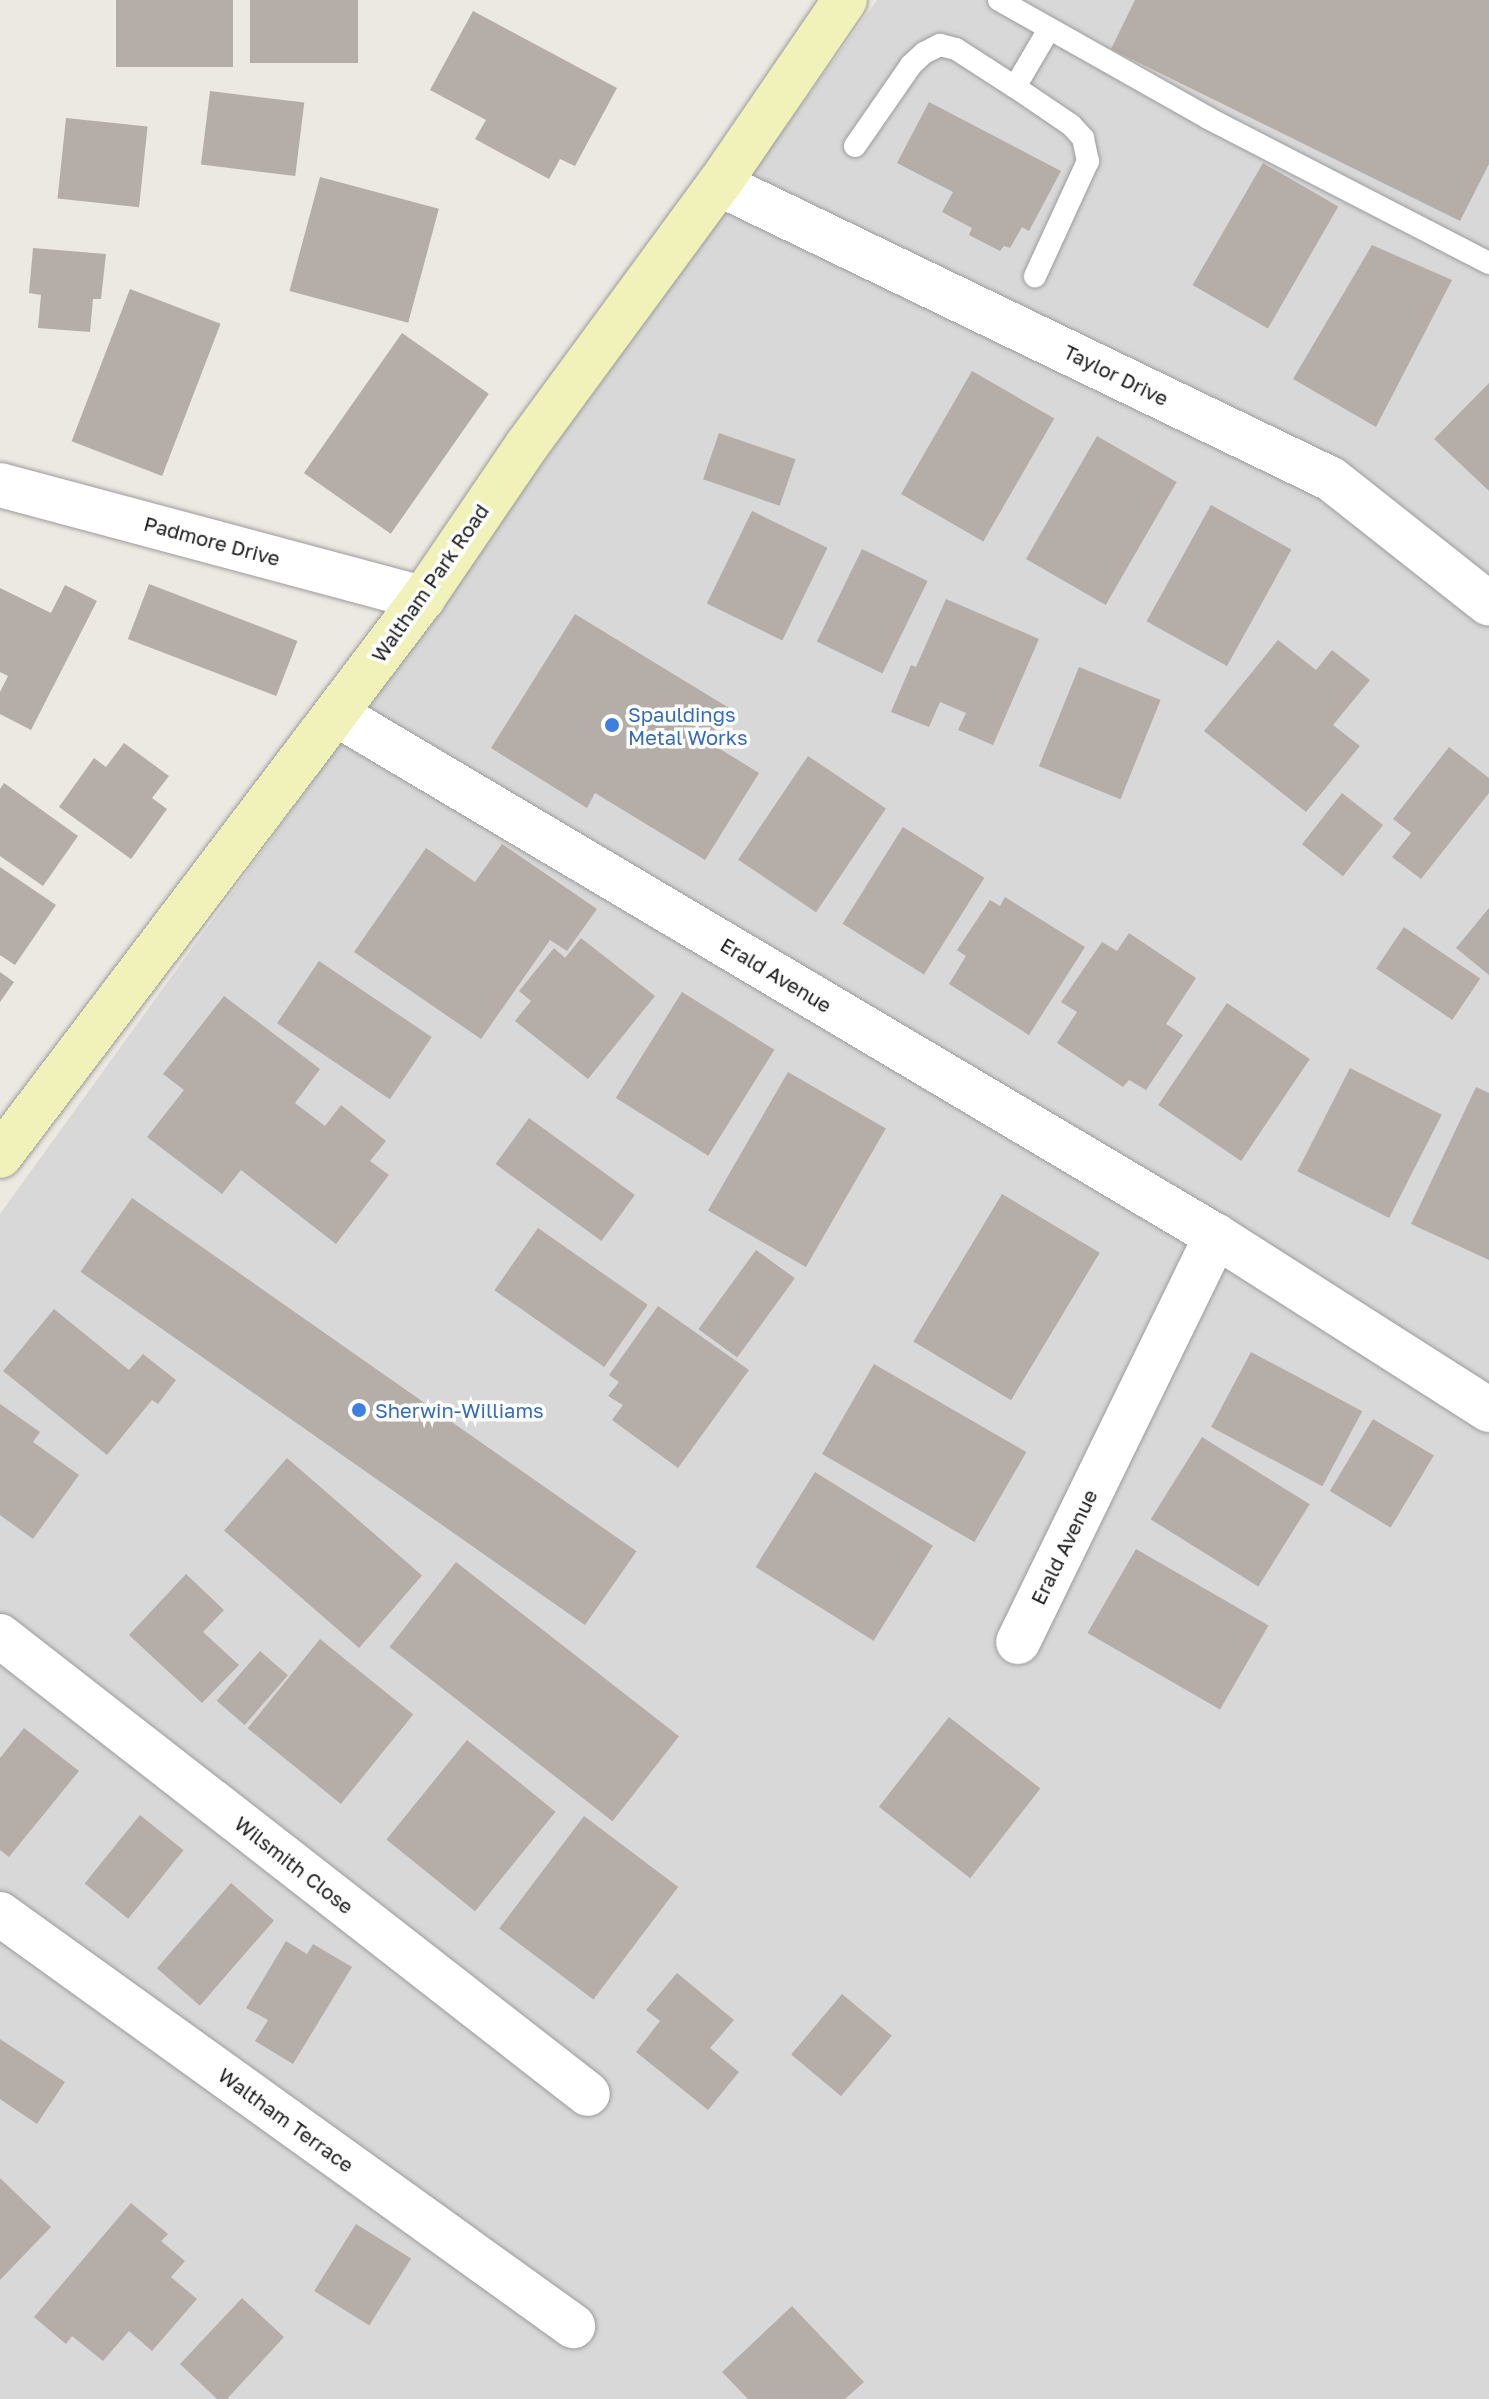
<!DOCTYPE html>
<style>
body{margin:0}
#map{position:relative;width:1489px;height:2399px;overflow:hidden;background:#ece8e2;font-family:"Golos Text",sans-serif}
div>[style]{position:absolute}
.residential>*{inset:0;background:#d9d8d8}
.building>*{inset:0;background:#b5ada8;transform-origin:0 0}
.roads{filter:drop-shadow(0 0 2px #9c9c9c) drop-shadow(0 0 2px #9c9c9c)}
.service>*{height:22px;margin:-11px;padding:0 11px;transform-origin:11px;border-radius:11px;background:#fff}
.minor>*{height:44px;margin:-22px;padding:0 22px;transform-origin:22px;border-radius:22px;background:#fff}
.secondary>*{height:44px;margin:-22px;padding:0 22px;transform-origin:22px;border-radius:22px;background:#f1f1ba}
.dots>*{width:22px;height:22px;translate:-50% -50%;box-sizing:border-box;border:4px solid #fff;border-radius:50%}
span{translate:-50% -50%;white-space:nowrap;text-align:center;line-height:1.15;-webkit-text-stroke:7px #fff;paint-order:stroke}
.street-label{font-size:20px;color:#1b1b1b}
.shop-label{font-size:20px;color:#366cbe}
.left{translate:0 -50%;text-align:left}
</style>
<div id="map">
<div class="residential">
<div style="clip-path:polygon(877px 0,1489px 0,1489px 2399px,0 2399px,0 1214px)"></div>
</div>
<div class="building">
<div style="left:116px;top:0;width:117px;height:67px"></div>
<div style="left:250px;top:0;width:108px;height:63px"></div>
<div style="clip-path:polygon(1135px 0,1489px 0,1489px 164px,1460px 221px,1111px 49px)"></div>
<div style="clip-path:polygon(473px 11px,617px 88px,575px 166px,560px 159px,549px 179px,475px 139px,486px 120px,430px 90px)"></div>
<div style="left:210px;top:91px;width:95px;height:74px;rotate:7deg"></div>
<div style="clip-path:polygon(929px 102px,1061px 171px,1029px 231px,1022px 227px,1010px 248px,1004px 246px,1000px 251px,969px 235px,972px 228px,942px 212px,953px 192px,897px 163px)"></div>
<div style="left:66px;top:118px;width:82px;height:81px;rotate:6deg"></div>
<div style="left:1263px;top:163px;width:87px;height:141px;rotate:30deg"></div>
<div style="left:320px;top:177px;width:123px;height:118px;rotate:15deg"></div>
<div style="clip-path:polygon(1372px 245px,1452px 280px,1376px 427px,1293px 379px)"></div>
<div style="clip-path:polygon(33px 248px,106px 254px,101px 299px,93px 299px,90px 332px,38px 328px,41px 295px,29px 293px)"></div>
<div style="left:130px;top:289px;width:97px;height:163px;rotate:21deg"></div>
<div style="left:402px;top:333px;width:106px;height:171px;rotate:35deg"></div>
<div style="left:972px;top:371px;width:95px;height:142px;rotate:30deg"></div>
<div style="clip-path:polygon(1489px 383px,1489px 491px,1434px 439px)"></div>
<div style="left:719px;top:433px;width:81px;height:49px;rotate:19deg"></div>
<div style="left:1097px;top:436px;width:92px;height:142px;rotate:30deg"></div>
<div style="left:1211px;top:505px;width:92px;height:133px;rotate:29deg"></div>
<div style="left:752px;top:511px;width:84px;height:103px;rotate:26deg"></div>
<div style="left:862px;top:549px;width:73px;height:103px;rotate:26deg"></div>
<div style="left:149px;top:584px;width:159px;height:59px;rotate:21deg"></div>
<div style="clip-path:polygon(65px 585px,97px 601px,31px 730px,0 714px,0 692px,8px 676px,0 672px,0 588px,51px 613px)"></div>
<div style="clip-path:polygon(946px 599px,1039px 639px,993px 745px,958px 730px,966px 713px,940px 702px,929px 727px,891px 712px,911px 665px,916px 667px)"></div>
<div style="clip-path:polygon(575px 614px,729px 708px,707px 741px,759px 773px,705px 860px,595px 793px,587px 808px,491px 748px)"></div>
<div style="clip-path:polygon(1278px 640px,1316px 670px,1332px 650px,1370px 680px,1333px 725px,1360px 746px,1306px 812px,1204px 731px)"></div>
<div style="left:1079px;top:667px;width:88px;height:107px;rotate:22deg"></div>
<div style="clip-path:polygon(124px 743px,169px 776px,152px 798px,167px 809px,131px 859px,59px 807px,94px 758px,106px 767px)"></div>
<div style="clip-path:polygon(1449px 747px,1489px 778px,1489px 793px,1421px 879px,1392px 857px,1411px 833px,1393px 819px)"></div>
<div style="left:808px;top:756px;width:94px;height:125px;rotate:34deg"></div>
<div style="clip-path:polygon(4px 783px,78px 836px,43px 886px,0 856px,0 789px)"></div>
<div style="left:1342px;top:793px;width:52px;height:65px;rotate:38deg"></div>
<div style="left:903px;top:827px;width:96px;height:114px;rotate:32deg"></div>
<div style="clip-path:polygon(502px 844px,597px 909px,567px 951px,550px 940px,481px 1039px,354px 952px,426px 848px,475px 882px)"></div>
<div style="clip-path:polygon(0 867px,56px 905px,15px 965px,0 955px)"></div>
<div style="clip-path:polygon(1005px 897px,1085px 947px,1029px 1035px,949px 984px,966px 956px,957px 950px,990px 900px,1000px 906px)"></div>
<div style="clip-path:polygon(1489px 908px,1489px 975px,1456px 948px)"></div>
<div style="left:1404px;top:927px;width:92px;height:50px;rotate:34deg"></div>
<div style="clip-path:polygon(1129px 933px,1196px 978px,1166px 1024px,1183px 1035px,1146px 1090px,1129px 1080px,1123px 1087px,1057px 1043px,1077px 1012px,1061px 1002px,1102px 942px,1117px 951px)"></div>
<div style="clip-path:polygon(581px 938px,655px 996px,588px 1079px,515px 1021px,531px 1001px,519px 991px,554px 948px,565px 958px)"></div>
<div style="left:319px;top:961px;width:136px;height:75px;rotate:34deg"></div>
<div style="clip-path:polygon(0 972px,14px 982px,0 1002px)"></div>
<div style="left:682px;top:992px;width:109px;height:125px;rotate:32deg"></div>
<div style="clip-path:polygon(224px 996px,320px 1069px,295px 1103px,325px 1126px,341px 1105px,386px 1141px,370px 1161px,389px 1175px,336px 1244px,241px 1170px,222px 1194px,147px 1137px,184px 1090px,163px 1074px)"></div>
<div style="left:1227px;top:1003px;width:100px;height:123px;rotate:34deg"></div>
<div style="left:1350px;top:1068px;width:103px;height:116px;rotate:27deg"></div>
<div style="left:788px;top:1072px;width:113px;height:160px;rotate:30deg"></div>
<div style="clip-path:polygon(1476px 1087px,1489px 1093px,1489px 1260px,1411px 1224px)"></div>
<div style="left:529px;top:1118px;width:131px;height:57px;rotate:36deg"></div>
<div style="left:1002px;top:1194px;width:114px;height:172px;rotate:31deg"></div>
<div style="left:132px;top:1198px;width:616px;height:90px;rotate:35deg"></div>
<div style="left:538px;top:1228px;width:134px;height:76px;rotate:35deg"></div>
<div style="left:756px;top:1250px;width:48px;height:98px;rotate:36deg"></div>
<div style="clip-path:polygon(658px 1306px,749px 1370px,678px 1468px,612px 1420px,623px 1405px,608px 1396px,619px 1382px,609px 1375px)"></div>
<div style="clip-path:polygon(54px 1309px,129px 1370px,143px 1354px,176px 1380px,158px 1404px,152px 1400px,107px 1455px,3px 1371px)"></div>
<div style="left:1251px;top:1352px;width:126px;height:85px;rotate:28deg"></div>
<div style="left:874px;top:1364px;width:176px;height:104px;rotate:30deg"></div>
<div style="clip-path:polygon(0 1404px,40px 1432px,33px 1442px,79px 1475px,33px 1539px,0 1515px)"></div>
<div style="left:1373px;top:1419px;width:71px;height:84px;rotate:31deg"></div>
<div style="left:1202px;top:1437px;width:127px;height:97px;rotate:32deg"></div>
<div style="left:287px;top:1458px;width:179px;height:96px;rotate:41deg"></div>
<div style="left:815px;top:1472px;width:139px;height:112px;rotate:32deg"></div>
<div style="left:1136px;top:1549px;width:153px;height:97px;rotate:30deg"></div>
<div style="left:456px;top:1562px;width:283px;height:108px;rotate:38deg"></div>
<div style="clip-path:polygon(186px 1574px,224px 1610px,203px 1632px,239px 1665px,202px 1703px,129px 1635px)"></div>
<div style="left:320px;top:1639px;width:120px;height:115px;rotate:39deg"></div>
<div style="left:260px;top:1651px;width:37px;height:66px;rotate:41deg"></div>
<div style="left:949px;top:1717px;width:116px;height:114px;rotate:38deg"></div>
<div style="clip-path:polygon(24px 1728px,79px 1771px,9px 1857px,0 1850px,0 1758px)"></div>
<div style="left:467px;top:1740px;width:114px;height:128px;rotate:39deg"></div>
<div style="left:140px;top:1815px;width:56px;height:88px;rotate:39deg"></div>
<div style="left:584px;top:1816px;width:118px;height:141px;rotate:37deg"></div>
<div style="left:231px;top:1883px;width:57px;height:113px;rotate:41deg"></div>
<div style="clip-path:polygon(286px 1941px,307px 1954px,313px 1944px,352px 1967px,293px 2064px,255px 2041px,268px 2020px,246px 2008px)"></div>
<div style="clip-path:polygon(677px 1973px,734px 2020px,710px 2048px,739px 2072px,708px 2110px,636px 2052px,660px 2021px,646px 2010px)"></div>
<div style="left:842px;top:1994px;width:65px;height:79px;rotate:40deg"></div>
<div style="clip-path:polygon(0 2039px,65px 2082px,37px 2124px,0 2099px)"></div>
<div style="clip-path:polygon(0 2178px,51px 2227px,0 2280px)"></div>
<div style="clip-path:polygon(131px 2203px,168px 2234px,161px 2241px,185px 2261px,171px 2277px,197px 2299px,152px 2351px,129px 2331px,103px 2361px,72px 2336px,66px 2344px,34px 2317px)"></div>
<div style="left:356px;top:2224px;width:65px;height:79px;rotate:32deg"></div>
<div style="clip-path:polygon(242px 2298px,284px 2337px,227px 2399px,217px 2399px,180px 2364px)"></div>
<div style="clip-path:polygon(792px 2306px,864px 2382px,845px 2399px,748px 2399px,722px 2372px)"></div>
</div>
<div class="roads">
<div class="service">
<div style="left:999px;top:0;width:240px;rotate:29.4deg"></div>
<div style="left:1208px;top:118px;width:316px;rotate:27.3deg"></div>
<div style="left:1015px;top:87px;width:68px;rotate:34.2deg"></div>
<div style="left:1071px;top:125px;width:18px;rotate:47deg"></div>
<div style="left:1083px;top:138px;width:24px;rotate:78deg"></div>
<div style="left:1088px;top:161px;width:127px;rotate:114.7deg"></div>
<div style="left:855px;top:146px;width:98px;rotate:-55.3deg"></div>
<div style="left:911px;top:65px;width:18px;rotate:-43deg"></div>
<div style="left:924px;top:53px;width:18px;rotate:-27deg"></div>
<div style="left:940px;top:45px;width:16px;rotate:14deg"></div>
<div style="left:956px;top:49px;width:70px;rotate:32.8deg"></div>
<div style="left:1015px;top:87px;width:67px;rotate:-59.6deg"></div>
</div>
<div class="minor">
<div style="left:719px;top:184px;width:679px;rotate:25.74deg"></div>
<div style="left:1331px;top:479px;width:201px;rotate:38.3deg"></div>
<div style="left:0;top:485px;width:438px;rotate:15deg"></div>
<div style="left:336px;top:714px;width:1023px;rotate:30.68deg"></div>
<div style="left:1216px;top:1236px;width:324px;rotate:32.5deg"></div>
<div style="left:0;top:1636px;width:745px;rotate:37.92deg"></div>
<div style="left:1018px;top:1642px;width:452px;rotate:-64deg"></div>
<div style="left:0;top:1914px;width:706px;rotate:35.72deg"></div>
</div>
<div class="secondary">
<div style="left:0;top:1156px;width:700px;rotate:-52.84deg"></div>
<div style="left:423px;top:598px;width:185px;rotate:-55.8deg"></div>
<div style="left:527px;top:445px;width:324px;rotate:-53.7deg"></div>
<div style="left:719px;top:184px;width:223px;rotate:-55.6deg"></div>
</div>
</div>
<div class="dots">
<div style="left:612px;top:725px;background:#3f7fe0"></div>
<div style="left:359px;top:1410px;background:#3f7fe0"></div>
</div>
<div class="street-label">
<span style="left:1116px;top:375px;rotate:26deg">Taylor Drive</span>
<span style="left:212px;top:541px;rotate:15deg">Padmore Drive</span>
<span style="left:430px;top:583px;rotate:-55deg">Waltham Park Road</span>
<span style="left:776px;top:975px;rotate:31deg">Erald Avenue</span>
<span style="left:1064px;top:1547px;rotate:-64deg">Erald Avenue</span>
<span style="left:294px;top:1865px;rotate:38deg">Wilsmith Close</span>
<span style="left:286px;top:2120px;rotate:36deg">Waltham Terrace</span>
</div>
<div class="shop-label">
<span class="left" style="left:628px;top:726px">Spauldings<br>Metal Works</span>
<span class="left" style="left:375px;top:1410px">Sherwin-Williams</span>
</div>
</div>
